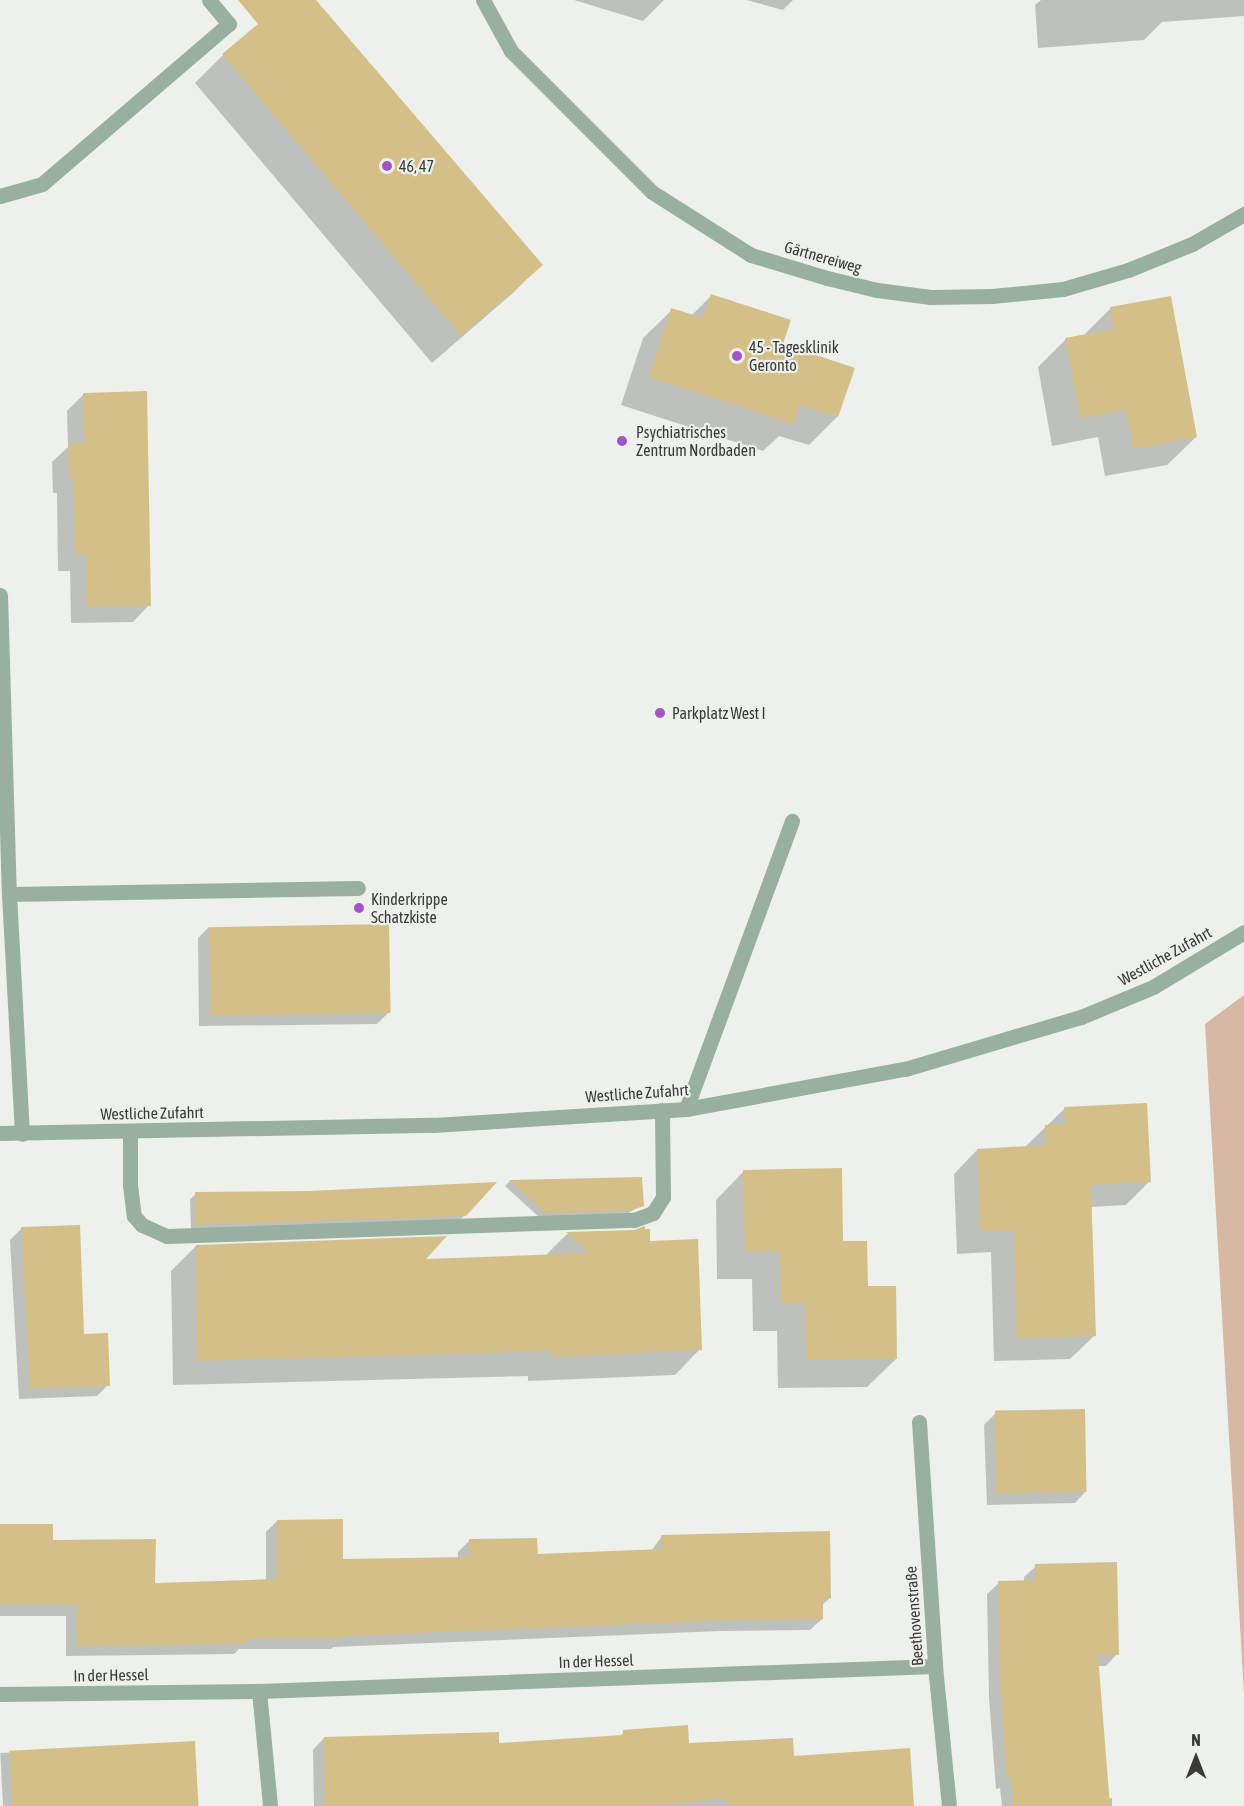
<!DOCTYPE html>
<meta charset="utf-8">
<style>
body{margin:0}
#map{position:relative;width:1244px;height:1806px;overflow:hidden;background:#eef1eb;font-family:"Asap Condensed",sans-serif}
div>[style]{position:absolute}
.green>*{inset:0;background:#d7b8a4}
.shadow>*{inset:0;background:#0003;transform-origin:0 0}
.building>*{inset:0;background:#d4bf88;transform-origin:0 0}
.minor>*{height:15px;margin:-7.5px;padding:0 7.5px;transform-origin:7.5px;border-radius:7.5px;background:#98b0a1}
.dots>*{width:16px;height:16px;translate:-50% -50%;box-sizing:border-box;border:3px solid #eef1eb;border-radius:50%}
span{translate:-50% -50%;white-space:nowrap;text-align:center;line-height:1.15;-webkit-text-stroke:4.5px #eef1eb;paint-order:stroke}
.poi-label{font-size:16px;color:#3a3b38}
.left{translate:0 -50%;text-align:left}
.street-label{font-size:16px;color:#3a3b38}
.north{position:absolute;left:1166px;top:1728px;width:60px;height:60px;-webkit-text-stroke:4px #eef1eb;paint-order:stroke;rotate:0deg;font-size:16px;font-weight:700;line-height:24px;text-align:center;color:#3a3b38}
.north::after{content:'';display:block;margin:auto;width:21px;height:27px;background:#3a3b38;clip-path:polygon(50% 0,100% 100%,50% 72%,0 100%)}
</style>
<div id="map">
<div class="green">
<div style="clip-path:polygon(1244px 995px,1244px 1694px,1205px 1024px)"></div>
</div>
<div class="shadow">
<div style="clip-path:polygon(290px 0,314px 0,541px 265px,513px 293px,432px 363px,195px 83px,223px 55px)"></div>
<div style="clip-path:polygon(574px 0,664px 0,643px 21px)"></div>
<div style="clip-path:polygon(746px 0,793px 0,783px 10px)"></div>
<div style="clip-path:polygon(1041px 0,1244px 0,1244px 16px,1162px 22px,1144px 40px,1038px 48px,1035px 5px)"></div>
<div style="clip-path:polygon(711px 296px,781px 345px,837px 417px,809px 445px,779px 436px,763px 451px,621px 405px,643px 338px,672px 310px,691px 316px)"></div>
<div style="clip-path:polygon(1111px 308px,1196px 437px,1167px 465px,1105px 476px,1098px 437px,1052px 446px,1038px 367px,1066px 339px,1083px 336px)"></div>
<div style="clip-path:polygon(84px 394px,149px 605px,133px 622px,71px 623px,70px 571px,58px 571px,57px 493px,53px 493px,52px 462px,68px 447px,67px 411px)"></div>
<div style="clip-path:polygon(209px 927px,388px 1013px,377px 1024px,199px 1026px,198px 938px)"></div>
<div style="clip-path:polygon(1064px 1109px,1149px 1182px,1126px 1205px,1090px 1207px,1094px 1336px,1070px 1359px,994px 1361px,991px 1252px,957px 1254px,954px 1174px,977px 1150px,1024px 1148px)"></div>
<div style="clip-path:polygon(744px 1171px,841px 1243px,866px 1287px,896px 1359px,867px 1387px,778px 1388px,777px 1331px,753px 1331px,752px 1279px,717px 1279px,716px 1200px)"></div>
<div style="clip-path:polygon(641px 1179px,642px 1205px,625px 1215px,540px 1218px,505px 1186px,510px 1181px)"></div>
<div style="clip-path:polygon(494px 1184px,459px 1221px,191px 1230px,190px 1199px,196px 1194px,309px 1192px)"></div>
<div style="clip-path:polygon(22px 1228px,108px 1385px,97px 1396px,19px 1399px,10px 1240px)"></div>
<div style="clip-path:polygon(635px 1231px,649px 1243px,700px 1349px,675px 1375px,528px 1381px,528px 1376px,173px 1385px,171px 1271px,196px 1246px,422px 1260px,545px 1256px,567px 1234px)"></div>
<div style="clip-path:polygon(996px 1413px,1086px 1491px,1075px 1503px,987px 1505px,984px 1425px)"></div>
<div style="clip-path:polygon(277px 1521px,342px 1561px,458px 1558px,458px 1552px,469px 1541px,536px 1556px,651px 1551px,662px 1536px,830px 1598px,821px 1606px,822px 1619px,810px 1630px,721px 1631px,333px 1647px,331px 1649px,239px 1649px,234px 1654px,66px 1656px,66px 1616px,0 1616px,0 1526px,52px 1542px,154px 1585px,266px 1581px,266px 1532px)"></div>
<div style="clip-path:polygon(1036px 1566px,1117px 1654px,1106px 1666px,1097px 1666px,1107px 1799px,1112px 1798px,1112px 1806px,1002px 1806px,1000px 1788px,996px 1789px,989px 1698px,987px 1594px,999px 1583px,1024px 1582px,1024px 1577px)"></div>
<div style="clip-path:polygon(624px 1732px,688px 1744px,793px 1757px,913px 1806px,314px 1806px,313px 1750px,324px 1738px,498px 1744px,619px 1737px)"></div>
<div style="left:193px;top:1743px;width:63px;height:193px;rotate:87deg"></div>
</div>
<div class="building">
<div style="clip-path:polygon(238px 0,316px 0,543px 265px,461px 336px,222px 54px,258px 24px)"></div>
<div style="clip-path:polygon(711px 294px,791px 320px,783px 344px,855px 368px,838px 417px,800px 405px,793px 424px,649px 377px,671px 308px,703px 318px)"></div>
<div style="clip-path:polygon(1171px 296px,1197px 437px,1133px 449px,1126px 410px,1080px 418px,1065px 338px,1114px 329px,1110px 307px)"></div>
<div style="clip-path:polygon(147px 391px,151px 606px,87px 606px,86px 554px,75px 554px,73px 477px,69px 477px,68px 444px,84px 443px,83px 393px)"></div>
<div style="left:389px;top:924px;width:89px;height:180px;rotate:89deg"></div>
<div style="clip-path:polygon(1147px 1103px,1151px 1182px,1091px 1185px,1096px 1336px,1017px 1338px,1014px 1230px,980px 1231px,977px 1149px,1046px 1145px,1045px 1125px,1065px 1124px,1064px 1107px)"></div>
<div style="clip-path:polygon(842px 1168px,843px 1241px,867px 1241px,868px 1286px,896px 1286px,897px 1359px,806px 1360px,805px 1303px,781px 1304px,780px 1251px,745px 1251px,743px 1170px)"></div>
<div style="clip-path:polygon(642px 1177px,644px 1206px,632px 1210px,546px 1213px,509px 1180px)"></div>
<div style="clip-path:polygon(497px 1182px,466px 1216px,195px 1225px,195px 1192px,309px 1191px)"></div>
<div style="clip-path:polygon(80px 1225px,84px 1334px,108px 1333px,110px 1386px,30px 1388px,21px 1227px)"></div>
<div style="clip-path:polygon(645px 1226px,645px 1229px,650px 1229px,650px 1241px,698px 1239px,702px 1350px,552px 1357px,552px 1351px,197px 1361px,196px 1245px,447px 1236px,426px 1259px,589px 1253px,566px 1232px,634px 1230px)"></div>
<div style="left:1085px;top:1409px;width:83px;height:90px;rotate:89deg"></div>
<div style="clip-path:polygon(343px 1519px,343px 1559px,469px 1557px,469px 1539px,537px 1538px,538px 1554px,662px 1549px,661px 1535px,830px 1531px,831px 1598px,823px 1598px,823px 1619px,733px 1620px,344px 1636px,344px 1638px,247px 1638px,247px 1643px,177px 1645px,77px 1646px,77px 1605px,0 1605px,0 1524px,53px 1524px,53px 1540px,156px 1539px,155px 1583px,277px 1579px,277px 1520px)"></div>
<div style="clip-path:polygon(1117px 1562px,1119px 1655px,1098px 1655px,1110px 1806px,1013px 1806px,1011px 1778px,1007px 1778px,1000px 1685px,998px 1581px,1035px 1580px,1035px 1564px)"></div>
<div style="clip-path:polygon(688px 1725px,689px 1743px,793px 1738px,794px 1756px,910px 1748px,914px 1806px,728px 1806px,728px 1799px,642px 1806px,325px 1806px,324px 1737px,499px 1732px,499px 1743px,623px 1735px,623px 1730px)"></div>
<div style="left:195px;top:1741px;width:65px;height:186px;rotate:87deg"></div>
</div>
<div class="minor">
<div style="left:483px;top:0;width:58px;rotate:61.2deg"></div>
<div style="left:511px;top:51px;width:199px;rotate:45deg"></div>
<div style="left:652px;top:192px;width:117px;rotate:32.5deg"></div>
<div style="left:751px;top:255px;width:79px;rotate:16.8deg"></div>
<div style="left:827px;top:278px;width:51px;rotate:13.5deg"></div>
<div style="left:877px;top:290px;width:54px;rotate:7.4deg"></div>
<div style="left:931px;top:297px;width:61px;rotate:-0.9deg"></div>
<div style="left:992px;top:296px;width:71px;rotate:-5.6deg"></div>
<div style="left:1063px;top:289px;width:68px;rotate:-16.3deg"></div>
<div style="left:1128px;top:270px;width:69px;rotate:-22.1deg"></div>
<div style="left:1192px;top:244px;width:60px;rotate:-30deg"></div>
<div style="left:0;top:196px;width:44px;rotate:-15.9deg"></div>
<div style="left:42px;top:184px;width:246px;rotate:-40.6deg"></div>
<div style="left:229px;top:24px;width:31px;rotate:-130deg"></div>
<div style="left:0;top:595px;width:299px;rotate:88.3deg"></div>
<div style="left:9px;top:894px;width:240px;rotate:86.9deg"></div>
<div style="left:9px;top:894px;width:349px;rotate:-1deg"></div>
<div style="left:686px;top:1109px;width:307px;rotate:-69.8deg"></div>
<div style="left:130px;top:1131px;width:54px;rotate:90deg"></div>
<div style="left:130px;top:1185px;width:31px;rotate:83deg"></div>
<div style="left:134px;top:1216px;width:12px;rotate:48deg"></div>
<div style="left:142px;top:1225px;width:27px;rotate:24deg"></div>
<div style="left:167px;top:1236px;width:467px;rotate:-2deg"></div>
<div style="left:634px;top:1220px;width:20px;rotate:-20deg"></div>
<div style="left:653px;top:1213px;width:19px;rotate:-58deg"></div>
<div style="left:663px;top:1197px;width:87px;rotate:-90.7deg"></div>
<div style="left:0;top:1133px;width:433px;rotate:-1.1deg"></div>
<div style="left:433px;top:1125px;width:254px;rotate:-3.6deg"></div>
<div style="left:686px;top:1109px;width:223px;rotate:-10.4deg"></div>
<div style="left:905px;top:1069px;width:184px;rotate:-16.5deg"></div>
<div style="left:1081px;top:1017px;width:78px;rotate:-22.6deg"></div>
<div style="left:1153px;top:987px;width:106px;rotate:-31.1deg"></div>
<div style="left:919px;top:1422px;width:245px;rotate:86.2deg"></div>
<div style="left:935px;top:1666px;width:141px;rotate:84.3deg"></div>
<div style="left:259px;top:1691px;width:116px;rotate:84.5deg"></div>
<div style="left:0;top:1694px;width:259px;rotate:-0.7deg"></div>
<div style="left:259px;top:1691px;width:676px;rotate:-2.12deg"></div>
</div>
<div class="dots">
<div style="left:387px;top:166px;background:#a156c8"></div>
<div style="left:737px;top:356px;background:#a156c8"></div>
<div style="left:622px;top:441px;background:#a156c8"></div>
<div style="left:660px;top:713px;background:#a156c8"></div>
<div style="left:359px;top:908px;background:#a156c8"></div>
</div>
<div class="poi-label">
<span class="left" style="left:399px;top:166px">46, 47</span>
<span class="left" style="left:749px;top:356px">45 - Tagesklinik<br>Geronto</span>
<span class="left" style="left:636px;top:441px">Psychiatrisches<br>Zentrum Nordbaden</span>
<span class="left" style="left:672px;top:713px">Parkplatz West I</span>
<span class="left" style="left:371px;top:908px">Kinderkrippe<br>Schatzkiste</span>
</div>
<div class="street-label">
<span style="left:823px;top:257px;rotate:16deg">Gärtnereiweg</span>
<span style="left:1165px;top:956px;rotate:-29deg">Westliche Zufahrt</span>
<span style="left:637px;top:1093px;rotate:-4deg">Westliche Zufahrt</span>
<span style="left:152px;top:1113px;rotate:-1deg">Westliche Zufahrt</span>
<span style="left:914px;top:1616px;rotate:-94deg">Beethovenstraße</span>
<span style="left:596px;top:1661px;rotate:-2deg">In der Hessel</span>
<span style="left:111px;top:1675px;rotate:-1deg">In der Hessel</span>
</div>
<div class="north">N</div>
</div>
